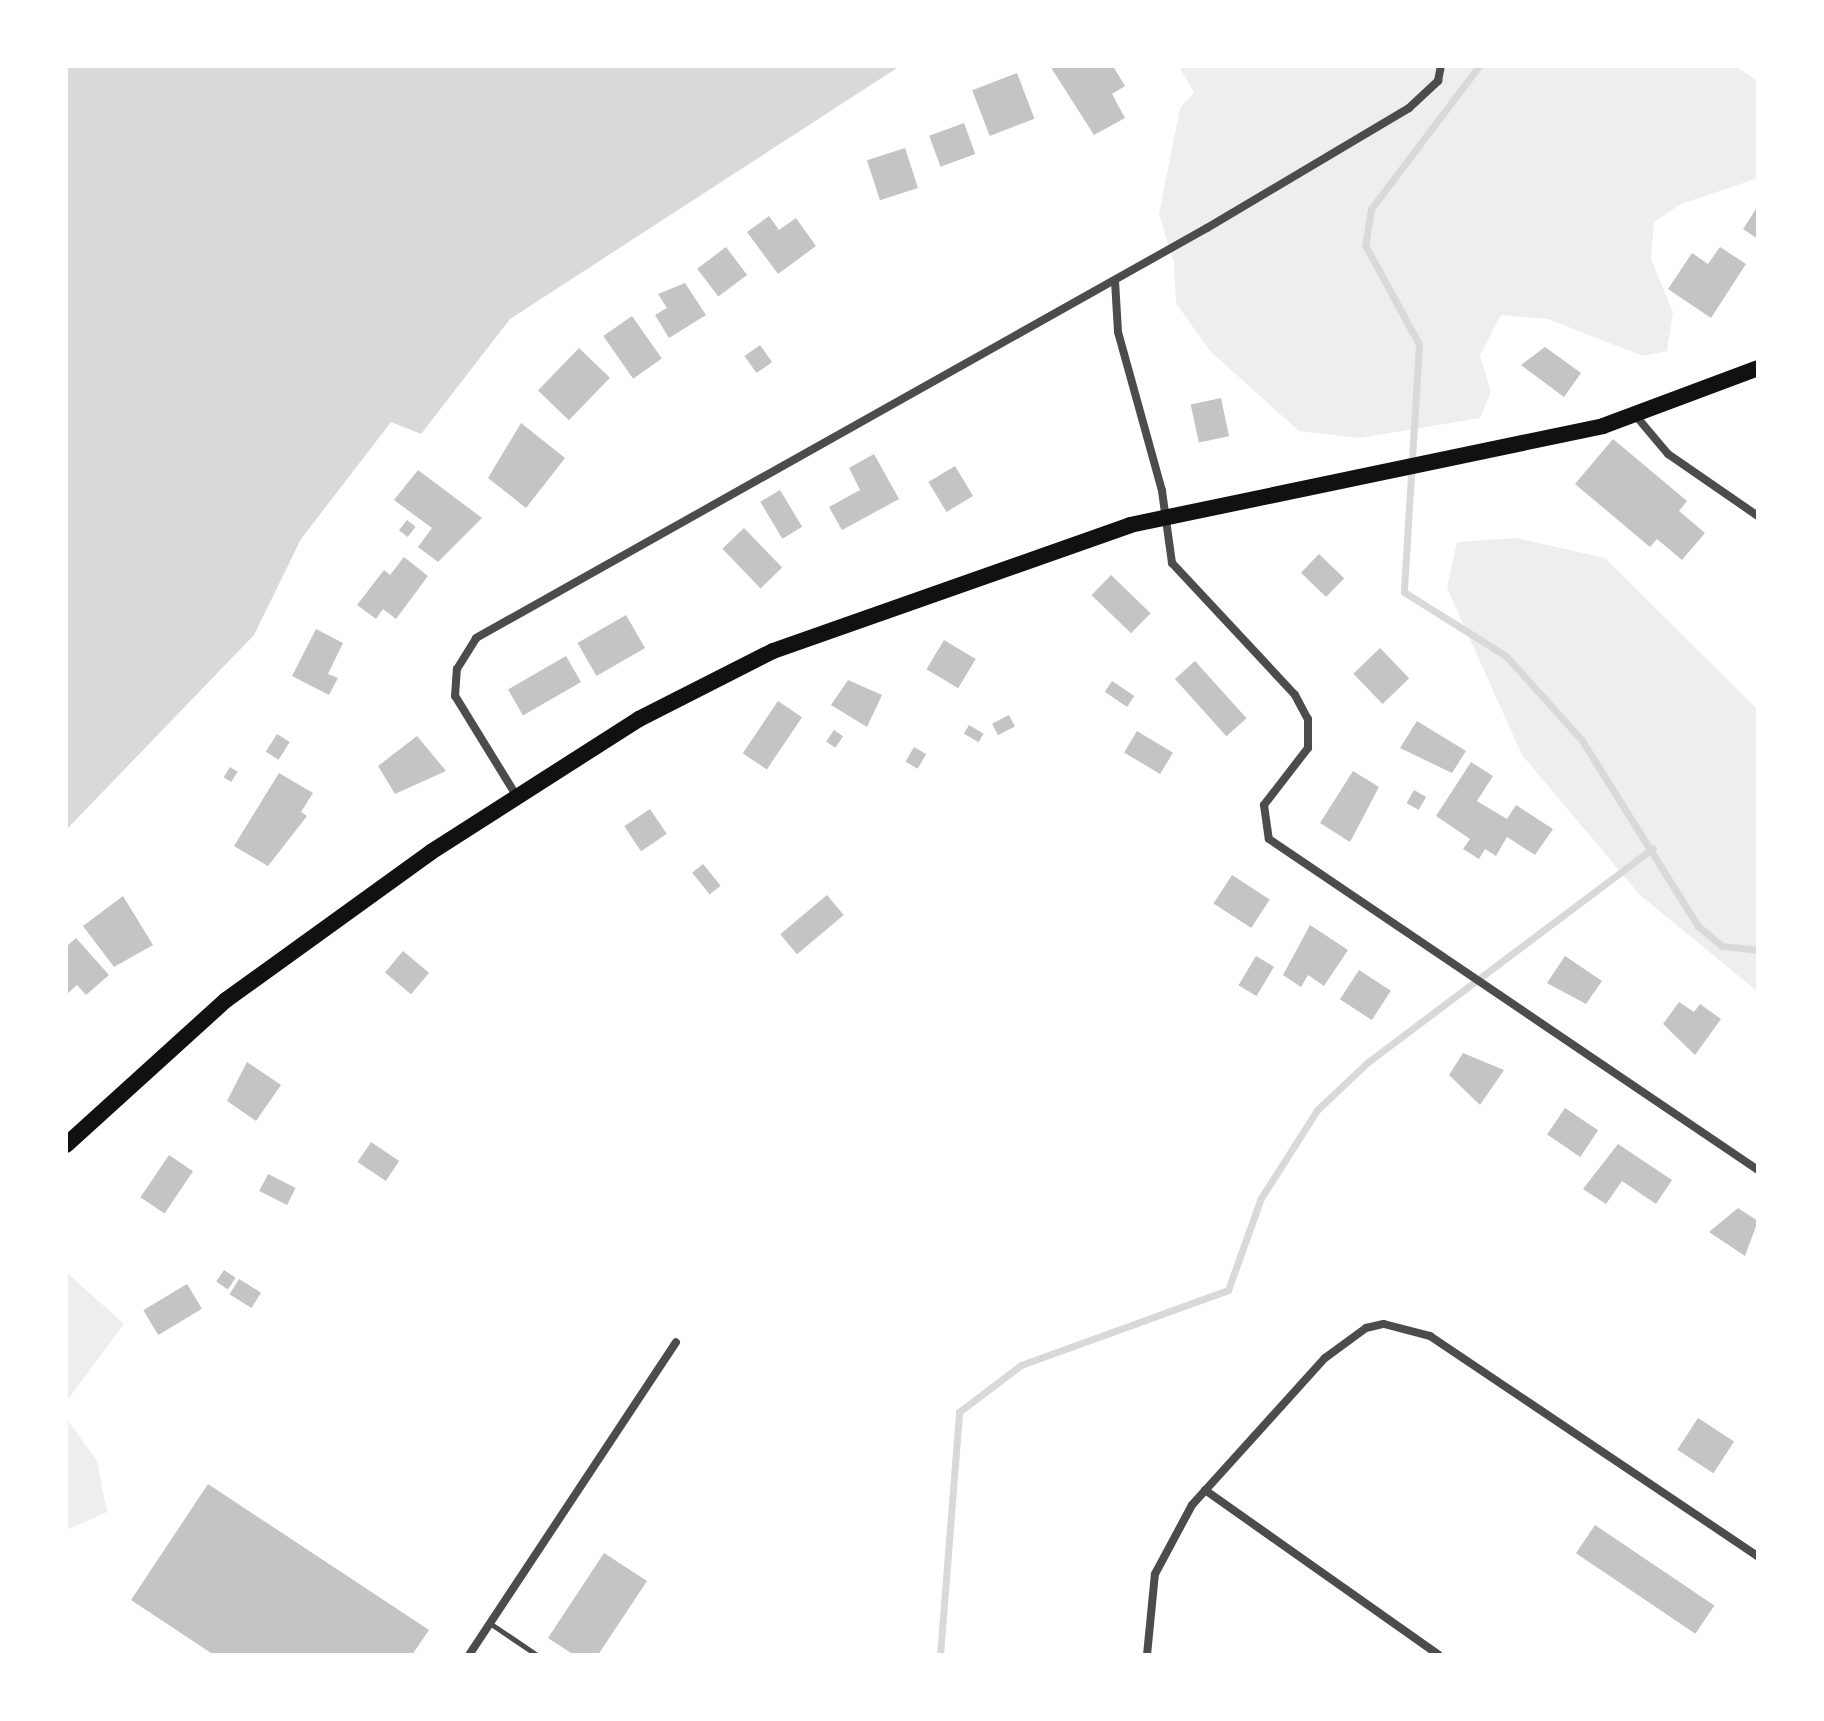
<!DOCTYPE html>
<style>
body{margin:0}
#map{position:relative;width:1824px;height:1721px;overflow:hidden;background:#fff;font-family:"Source Serif 4",serif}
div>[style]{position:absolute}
.green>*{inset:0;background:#eee}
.water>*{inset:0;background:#d9d9d9}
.stream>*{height:7px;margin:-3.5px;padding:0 3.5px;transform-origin:3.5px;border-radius:3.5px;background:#d9d9d9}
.building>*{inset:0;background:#c4c4c4;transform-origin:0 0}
.service>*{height:5px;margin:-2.5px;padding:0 2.5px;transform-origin:2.5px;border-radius:2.5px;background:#4c4c4c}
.minor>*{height:8px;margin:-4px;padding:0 4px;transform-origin:4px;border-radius:4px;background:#4c4c4c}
.primary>*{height:16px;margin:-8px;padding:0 8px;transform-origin:8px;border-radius:8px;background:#111}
span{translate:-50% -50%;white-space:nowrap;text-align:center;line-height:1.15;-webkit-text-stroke:6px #fff;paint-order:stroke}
.frame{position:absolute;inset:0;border:68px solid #fff;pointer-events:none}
</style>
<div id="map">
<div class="green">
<div style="clip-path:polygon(1179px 66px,1735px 66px,1758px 81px,1758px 178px,1681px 204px,1654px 222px,1651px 259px,1673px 312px,1667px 351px,1643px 356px,1548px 319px,1501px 315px,1480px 355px,1491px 392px,1480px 418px,1359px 438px,1299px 431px,1210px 351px,1176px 303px,1174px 263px,1159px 214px,1180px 108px,1194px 93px)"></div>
<div style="clip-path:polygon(1516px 538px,1605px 558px,1758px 710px,1758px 992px,1640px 895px,1522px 755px,1447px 588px,1457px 542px)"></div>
<div style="clip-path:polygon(66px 1272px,124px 1324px,66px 1402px)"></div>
<div style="clip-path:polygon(66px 1418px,97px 1461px,107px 1512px,66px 1530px)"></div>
</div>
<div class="water">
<div style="clip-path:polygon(66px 66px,900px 66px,510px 319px,421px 434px,391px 422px,301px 539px,254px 635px,66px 830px)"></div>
</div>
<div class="stream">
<div style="left:1479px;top:66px;width:179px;rotate:127.1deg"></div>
<div style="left:1371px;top:209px;width:36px;rotate:99deg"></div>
<div style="left:1365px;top:245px;width:113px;rotate:61.4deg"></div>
<div style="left:1419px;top:344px;width:248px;rotate:93.5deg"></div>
<div style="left:1404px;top:592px;width:120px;rotate:32.1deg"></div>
<div style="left:1506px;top:656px;width:112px;rotate:47.9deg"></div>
<div style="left:1581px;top:739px;width:221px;rotate:58deg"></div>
<div style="left:1698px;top:926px;width:31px;rotate:40deg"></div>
<div style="left:1722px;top:946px;width:36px;rotate:6deg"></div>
<div style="left:940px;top:1655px;width:244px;rotate:-85.5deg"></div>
<div style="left:959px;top:1412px;width:78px;rotate:-37.2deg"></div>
<div style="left:1021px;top:1365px;width:220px;rotate:-19.9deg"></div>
<div style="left:1228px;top:1290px;width:98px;rotate:-70.3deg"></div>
<div style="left:1261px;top:1198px;width:104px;rotate:-57.5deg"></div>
<div style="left:1317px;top:1110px;width:70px;rotate:-43.3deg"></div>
<div style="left:1368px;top:1062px;width:356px;rotate:-36.9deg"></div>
</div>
<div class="building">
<div style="clip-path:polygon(1050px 66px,1113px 66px,1125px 86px,1112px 94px,1125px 118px,1094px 135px)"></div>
<div style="left:1017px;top:73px;width:49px;height:48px;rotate:69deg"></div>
<div style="left:964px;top:123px;width:33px;height:37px;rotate:70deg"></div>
<div style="left:905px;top:148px;width:42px;height:40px;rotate:72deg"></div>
<div style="clip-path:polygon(1758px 206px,1758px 239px,1743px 229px)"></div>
<div style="clip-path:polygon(769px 216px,779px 230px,796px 218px,816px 246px,778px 274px,747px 232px)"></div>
<div style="left:726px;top:247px;width:35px;height:36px;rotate:53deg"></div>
<div style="clip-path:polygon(1720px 247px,1746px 264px,1711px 318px,1668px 289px,1692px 253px,1708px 264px)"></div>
<div style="clip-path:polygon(685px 283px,706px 315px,669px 338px,655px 315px,667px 308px,658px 294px)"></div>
<div style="left:632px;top:316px;width:52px;height:35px;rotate:55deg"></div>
<div style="left:760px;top:345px;width:21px;height:19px;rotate:55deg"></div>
<div style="clip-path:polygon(1545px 347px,1581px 373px,1564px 397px,1521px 365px)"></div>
<div style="left:579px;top:348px;width:43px;height:59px;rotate:44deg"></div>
<div style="left:1221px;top:398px;width:39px;height:31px;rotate:78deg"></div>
<div style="clip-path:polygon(521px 423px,565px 458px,526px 508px,488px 478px)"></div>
<div style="clip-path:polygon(1613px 439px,1687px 501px,1679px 511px,1705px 533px,1682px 560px,1657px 539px,1650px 547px,1575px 484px)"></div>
<div style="clip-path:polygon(874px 454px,899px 499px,842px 530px,829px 507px,860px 490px,849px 468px)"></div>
<div style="left:955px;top:466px;width:35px;height:31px;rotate:59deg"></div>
<div style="clip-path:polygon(418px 470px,482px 518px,438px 562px,418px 547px,432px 528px,394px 500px)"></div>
<div style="left:780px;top:490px;width:43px;height:23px;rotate:59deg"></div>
<div style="left:407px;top:520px;width:11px;height:13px;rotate:38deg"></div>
<div style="left:744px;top:528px;width:55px;height:30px;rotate:46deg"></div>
<div style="left:1319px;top:554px;width:35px;height:26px;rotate:44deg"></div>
<div style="clip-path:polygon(404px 557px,428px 576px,396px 619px,383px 609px,376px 619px,357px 605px,384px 570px,390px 575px)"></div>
<div style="left:1111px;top:575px;width:55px;height:28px;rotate:44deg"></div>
<div style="left:626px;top:615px;width:38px;height:56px;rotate:60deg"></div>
<div style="clip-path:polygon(316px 629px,343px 643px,328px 674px,338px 678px,329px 695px,292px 676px)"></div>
<div style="left:944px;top:640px;width:37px;height:34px;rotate:31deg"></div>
<div style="left:1380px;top:648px;width:42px;height:37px;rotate:46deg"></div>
<div style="left:566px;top:656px;width:30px;height:67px;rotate:60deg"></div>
<div style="left:1195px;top:661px;width:77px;height:27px;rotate:48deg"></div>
<div style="clip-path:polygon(848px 680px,882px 695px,867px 727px,831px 705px)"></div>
<div style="left:1112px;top:681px;width:27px;height:13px;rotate:34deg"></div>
<div style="left:778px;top:701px;width:29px;height:63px;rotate:34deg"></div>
<div style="left:1009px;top:715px;width:13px;height:19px;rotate:63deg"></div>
<div style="clip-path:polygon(1417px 721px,1466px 751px,1452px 773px,1400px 748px)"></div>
<div style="left:969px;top:725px;width:17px;height:10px;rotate:31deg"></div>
<div style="left:834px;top:730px;width:11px;height:14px;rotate:34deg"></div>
<div style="left:1137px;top:731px;width:42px;height:25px;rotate:31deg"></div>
<div style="left:277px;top:734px;width:15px;height:21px;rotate:32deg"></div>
<div style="clip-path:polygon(417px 736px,446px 771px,395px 794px,378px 766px)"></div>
<div style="left:914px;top:747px;width:14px;height:17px;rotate:30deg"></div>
<div style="clip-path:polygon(1471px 762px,1493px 776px,1477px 801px,1507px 819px,1516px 805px,1553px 829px,1535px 855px,1507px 837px,1496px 856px,1485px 849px,1479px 859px,1463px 849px,1470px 839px,1436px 816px)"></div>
<div style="left:230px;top:767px;width:9px;height:12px;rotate:32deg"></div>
<div style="clip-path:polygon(1353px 771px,1379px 787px,1350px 842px,1320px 823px)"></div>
<div style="clip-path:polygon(279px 773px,313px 793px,301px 812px,307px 816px,268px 866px,234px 846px)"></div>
<div style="left:1414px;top:790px;width:14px;height:15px;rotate:30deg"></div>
<div style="left:650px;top:809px;width:30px;height:31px;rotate:56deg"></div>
<div style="left:703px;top:864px;width:28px;height:14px;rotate:51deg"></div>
<div style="left:1232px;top:875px;width:45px;height:34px;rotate:33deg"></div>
<div style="left:827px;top:895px;width:26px;height:61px;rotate:50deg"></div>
<div style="clip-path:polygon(123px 896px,153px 945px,114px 967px,83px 926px)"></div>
<div style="clip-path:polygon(1310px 925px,1348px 950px,1324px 986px,1308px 975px,1301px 987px,1283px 975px)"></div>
<div style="clip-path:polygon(76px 938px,109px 975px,86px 995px,77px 985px,66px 995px,66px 947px)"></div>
<div style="left:403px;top:951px;width:34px;height:28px;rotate:40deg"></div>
<div style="left:1256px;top:956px;width:21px;height:34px;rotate:31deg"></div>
<div style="clip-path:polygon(1565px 956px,1602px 981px,1586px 1004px,1547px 983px)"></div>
<div style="left:1359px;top:970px;width:38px;height:35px;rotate:33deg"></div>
<div style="clip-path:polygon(1679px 1002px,1694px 1012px,1700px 1004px,1721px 1019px,1695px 1055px,1663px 1024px)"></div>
<div style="clip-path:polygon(1463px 1053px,1504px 1070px,1480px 1105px,1449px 1075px)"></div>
<div style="clip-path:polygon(247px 1062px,281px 1085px,256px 1121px,227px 1101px)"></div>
<div style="left:1565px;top:1108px;width:40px;height:32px;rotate:34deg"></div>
<div style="left:371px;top:1142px;width:34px;height:24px;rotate:34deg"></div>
<div style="clip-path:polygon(1618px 1144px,1672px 1180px,1656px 1204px,1622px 1181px,1606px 1204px,1583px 1189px)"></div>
<div style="left:169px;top:1155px;width:29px;height:51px;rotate:34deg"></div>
<div style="left:268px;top:1174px;width:31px;height:19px;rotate:27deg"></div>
<div style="clip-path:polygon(1738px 1208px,1758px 1221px,1745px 1256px,1709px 1232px)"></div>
<div style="left:224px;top:1270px;width:14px;height:14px;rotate:34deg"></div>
<div style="left:239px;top:1279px;width:26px;height:18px;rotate:32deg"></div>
<div style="left:187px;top:1284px;width:29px;height:51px;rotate:59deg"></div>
<div style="left:1698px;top:1418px;width:43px;height:38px;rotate:33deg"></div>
<div style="clip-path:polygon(208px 1484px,429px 1630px,412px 1655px,214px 1655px,131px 1600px)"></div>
<div style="left:1595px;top:1525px;width:144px;height:34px;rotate:34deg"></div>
<div style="clip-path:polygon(604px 1553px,647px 1581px,598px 1655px,574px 1655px,548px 1638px)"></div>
</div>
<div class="service">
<div style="left:491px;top:1624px;width:55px;rotate:34deg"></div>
</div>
<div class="minor">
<div style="left:1115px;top:281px;width:51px;rotate:86.6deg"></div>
<div style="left:1118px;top:332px;width:165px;rotate:74.5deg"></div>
<div style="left:1162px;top:491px;width:73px;rotate:82.1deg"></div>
<div style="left:1172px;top:563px;width:180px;rotate:47deg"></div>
<div style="left:1295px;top:695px;width:27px;rotate:62deg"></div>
<div style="left:1308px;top:719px;width:29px;rotate:90deg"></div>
<div style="left:1308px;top:748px;width:72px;rotate:127.7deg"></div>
<div style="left:1264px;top:805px;width:34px;rotate:82deg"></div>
<div style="left:1269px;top:839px;width:590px;rotate:34.09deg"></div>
<div style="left:1636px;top:416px;width:50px;rotate:49.9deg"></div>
<div style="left:1668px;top:454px;width:109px;rotate:34.6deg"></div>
<div style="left:516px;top:795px;width:116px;rotate:-121.6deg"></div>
<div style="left:455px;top:696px;width:27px;rotate:-86deg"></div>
<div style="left:457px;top:669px;width:36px;rotate:-58deg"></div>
<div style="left:476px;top:638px;width:838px;rotate:-29.29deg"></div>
<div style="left:1207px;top:228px;width:235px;rotate:-30.7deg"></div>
<div style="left:1409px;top:108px;width:40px;rotate:-43deg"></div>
<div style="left:1438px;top:81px;width:15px;rotate:-79deg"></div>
<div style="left:1205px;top:1490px;width:286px;rotate:35.2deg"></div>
<div style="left:469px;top:1655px;width:375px;rotate:-56.5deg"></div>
<div style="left:1147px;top:1655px;width:81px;rotate:-84.4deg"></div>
<div style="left:1155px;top:1574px;width:78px;rotate:-61.8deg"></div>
<div style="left:1192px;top:1505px;width:198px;rotate:-47.9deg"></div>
<div style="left:1325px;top:1358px;width:51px;rotate:-36.2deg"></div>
<div style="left:1366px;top:1328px;width:18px;rotate:-13deg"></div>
<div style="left:1384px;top:1324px;width:48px;rotate:14.6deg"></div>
<div style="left:1430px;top:1336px;width:395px;rotate:33.9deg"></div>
</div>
<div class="primary">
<div style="left:66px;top:1145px;width:216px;rotate:-42.2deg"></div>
<div style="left:226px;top:1000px;width:253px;rotate:-35.8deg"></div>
<div style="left:431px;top:852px;width:247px;rotate:-32.6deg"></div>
<div style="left:639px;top:719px;width:150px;rotate:-26.9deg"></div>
<div style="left:773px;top:651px;width:379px;rotate:-19.4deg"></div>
<div style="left:1130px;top:525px;width:483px;rotate:-11.8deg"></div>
<div style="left:1603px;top:426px;width:165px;rotate:-20.5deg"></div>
</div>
<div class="frame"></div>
</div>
